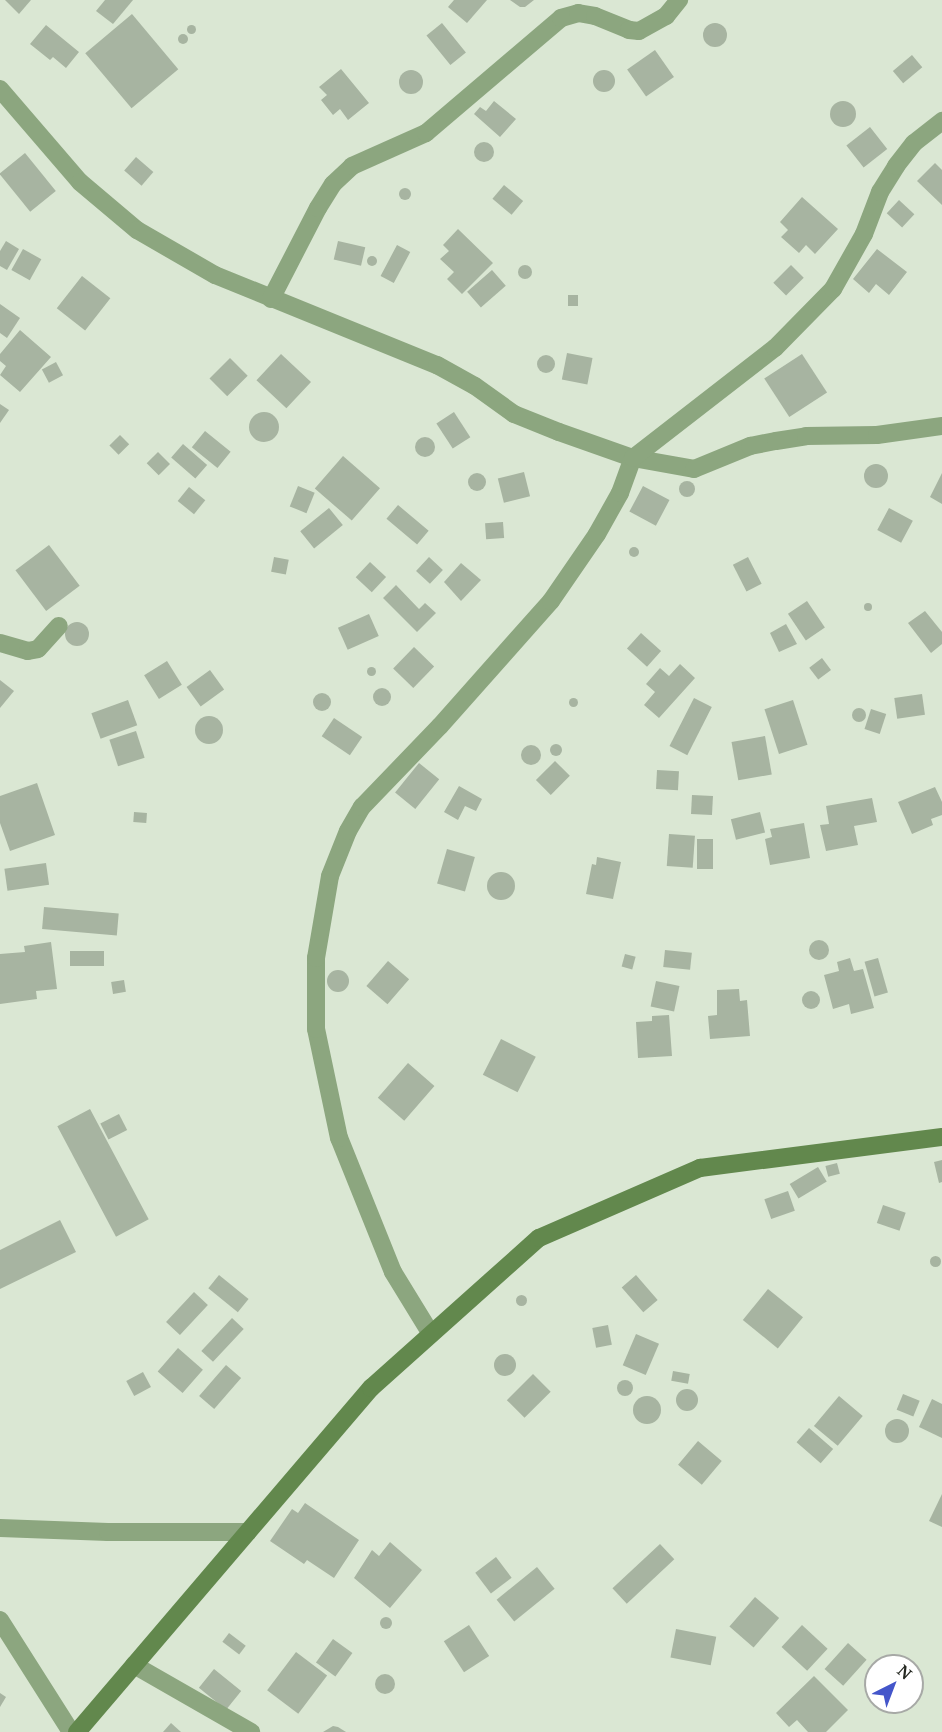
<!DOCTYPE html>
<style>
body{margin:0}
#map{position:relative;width:942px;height:1732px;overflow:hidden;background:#dae7d3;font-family:"Noto Serif",serif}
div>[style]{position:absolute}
.building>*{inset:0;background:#a7b4a1;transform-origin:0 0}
.round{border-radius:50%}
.street>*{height:18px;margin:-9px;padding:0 9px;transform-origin:9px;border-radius:9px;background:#8ca67f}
.secondary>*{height:18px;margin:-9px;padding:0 9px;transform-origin:9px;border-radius:9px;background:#62884d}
span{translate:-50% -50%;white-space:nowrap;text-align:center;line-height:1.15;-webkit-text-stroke:4.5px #fff;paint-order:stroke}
.north{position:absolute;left:864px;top:1654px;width:60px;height:60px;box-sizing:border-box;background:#fff;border:2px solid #a7a9a6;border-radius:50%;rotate:42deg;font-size:16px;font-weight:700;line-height:24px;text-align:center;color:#242821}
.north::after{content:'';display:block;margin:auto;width:21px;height:27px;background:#4456ca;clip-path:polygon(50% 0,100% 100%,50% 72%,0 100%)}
</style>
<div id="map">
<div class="building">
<div style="clip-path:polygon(5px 0,31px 0,19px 14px)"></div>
<div style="clip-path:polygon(105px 0,133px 0,113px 24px,96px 11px)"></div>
<div style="clip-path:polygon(454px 0,487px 0,467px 23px,448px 7px)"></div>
<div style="clip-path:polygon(510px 0,534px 0,525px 7px,520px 7px)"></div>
<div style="left:132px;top:14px;width:72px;height:61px;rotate:50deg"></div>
<div style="left:442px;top:23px;width:38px;height:20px;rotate:51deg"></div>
<div class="round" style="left:703px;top:23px;width:24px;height:24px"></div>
<div class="round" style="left:186.5px;top:24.5px;width:9px;height:9px"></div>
<div style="clip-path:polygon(46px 25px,79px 52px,66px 68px,53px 57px,50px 60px,30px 44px)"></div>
<div class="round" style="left:178px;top:34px;width:10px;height:10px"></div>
<div style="left:655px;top:50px;width:33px;height:34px;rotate:55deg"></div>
<div style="left:912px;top:55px;width:16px;height:25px;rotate:50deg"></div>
<div style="clip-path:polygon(341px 69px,369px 103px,348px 120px,340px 109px,333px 115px,321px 100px,327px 95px,319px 87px)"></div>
<div class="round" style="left:399px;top:70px;width:24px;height:24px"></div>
<div class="round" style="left:593px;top:70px;width:22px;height:22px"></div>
<div class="round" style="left:830px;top:101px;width:26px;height:26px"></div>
<div style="clip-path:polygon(494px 101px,516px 119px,500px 137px,474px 114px,480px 107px,486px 111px)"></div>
<div style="left:870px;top:127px;width:28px;height:30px;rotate:52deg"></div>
<div class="round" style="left:474px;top:142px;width:20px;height:20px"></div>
<div style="left:25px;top:153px;width:49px;height:33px;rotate:51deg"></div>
<div style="left:136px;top:157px;width:23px;height:18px;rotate:41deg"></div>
<div style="clip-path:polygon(935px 163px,942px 170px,942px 205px,917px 181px)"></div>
<div style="left:504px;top:185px;width:25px;height:18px;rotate:40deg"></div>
<div class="round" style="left:399px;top:188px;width:12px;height:12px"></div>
<div style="clip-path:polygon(802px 197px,838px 229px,815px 254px,806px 245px,799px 253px,781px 237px,788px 230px,780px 222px)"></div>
<div style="left:899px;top:200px;width:21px;height:18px;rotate:43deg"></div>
<div style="clip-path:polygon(458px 229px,493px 263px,462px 294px,447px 279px,454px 272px,440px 259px,449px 251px,443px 245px)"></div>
<div style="clip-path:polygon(6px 241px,19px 249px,7px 270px,0 266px,0 251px)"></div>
<div style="left:338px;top:241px;width:28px;height:19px;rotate:13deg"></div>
<div style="left:397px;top:245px;width:15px;height:35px;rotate:28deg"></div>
<div style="left:23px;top:249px;width:21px;height:24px;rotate:29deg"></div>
<div style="clip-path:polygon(877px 249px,907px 272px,889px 295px,876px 284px,869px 293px,853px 279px)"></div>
<div class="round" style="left:367px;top:256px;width:10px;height:10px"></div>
<div style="left:791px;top:265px;width:18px;height:25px;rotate:45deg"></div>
<div class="round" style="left:518px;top:265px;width:14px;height:14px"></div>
<div style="left:492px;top:270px;width:21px;height:33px;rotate:49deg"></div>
<div style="left:82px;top:276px;width:36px;height:41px;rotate:38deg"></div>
<div style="left:578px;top:295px;width:11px;height:10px;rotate:90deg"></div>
<div style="clip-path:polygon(0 304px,20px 318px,7px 338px,0 333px)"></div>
<div style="clip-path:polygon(20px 330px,51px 357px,20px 392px,0 375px,6px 366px,0 361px,0 354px)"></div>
<div style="left:567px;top:353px;width:26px;height:27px;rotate:11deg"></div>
<div style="left:281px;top:354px;width:41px;height:36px;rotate:43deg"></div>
<div style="left:802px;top:354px;width:46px;height:45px;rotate:57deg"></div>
<div class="round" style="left:537px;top:355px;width:18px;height:18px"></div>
<div style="left:230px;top:358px;width:25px;height:29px;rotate:45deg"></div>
<div style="left:56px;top:362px;width:15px;height:16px;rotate:62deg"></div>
<div style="clip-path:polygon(0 404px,9px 410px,0 423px)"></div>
<div class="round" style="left:249px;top:412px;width:30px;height:30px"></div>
<div style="left:454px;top:412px;width:30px;height:21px;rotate:57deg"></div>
<div style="left:205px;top:431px;width:33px;height:21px;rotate:39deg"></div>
<div style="left:120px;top:435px;width:13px;height:15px;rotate:45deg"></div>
<div class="round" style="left:415px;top:437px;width:20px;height:20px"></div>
<div style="left:183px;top:444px;width:32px;height:18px;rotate:41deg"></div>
<div style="left:158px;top:452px;width:17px;height:16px;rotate:45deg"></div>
<div style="left:343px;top:456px;width:49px;height:43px;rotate:41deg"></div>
<div class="round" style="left:864px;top:464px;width:24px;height:24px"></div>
<div style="left:524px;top:472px;width:25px;height:27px;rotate:76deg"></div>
<div class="round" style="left:468px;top:473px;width:18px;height:18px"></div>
<div style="clip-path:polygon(942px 473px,942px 504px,930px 497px)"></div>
<div class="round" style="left:679px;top:481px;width:16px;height:16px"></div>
<div style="left:298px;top:486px;width:18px;height:22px;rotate:22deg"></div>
<div style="left:643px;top:486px;width:30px;height:29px;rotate:28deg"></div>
<div style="left:189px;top:487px;width:21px;height:18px;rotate:39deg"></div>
<div style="left:398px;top:505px;width:40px;height:18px;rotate:40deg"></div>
<div style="left:329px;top:508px;width:22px;height:37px;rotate:51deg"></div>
<div style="left:889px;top:508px;width:27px;height:25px;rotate:28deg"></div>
<div style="left:503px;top:522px;width:16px;height:18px;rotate:86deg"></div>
<div style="left:49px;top:545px;width:51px;height:42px;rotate:53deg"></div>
<div class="round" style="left:629px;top:547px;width:10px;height:10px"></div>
<div style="left:274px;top:557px;width:15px;height:15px;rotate:11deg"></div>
<div style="left:429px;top:557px;width:19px;height:19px;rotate:43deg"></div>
<div style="left:748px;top:557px;width:30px;height:17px;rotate:63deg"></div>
<div style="left:370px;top:562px;width:22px;height:21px;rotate:43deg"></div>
<div style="clip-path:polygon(461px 563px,481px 580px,461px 601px,444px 582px)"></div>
<div style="clip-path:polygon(396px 585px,419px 609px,425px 603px,436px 613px,417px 632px,383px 598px)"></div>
<div style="left:807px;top:601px;width:32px;height:23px;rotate:56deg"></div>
<div class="round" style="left:864px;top:603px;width:8px;height:8px"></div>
<div style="clip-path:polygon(925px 611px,942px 632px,942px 644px,931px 653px,908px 623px)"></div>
<div style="left:369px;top:614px;width:24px;height:34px;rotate:66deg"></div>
<div class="round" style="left:65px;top:622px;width:24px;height:24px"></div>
<div style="clip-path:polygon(786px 624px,797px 644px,779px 652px,770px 633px)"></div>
<div style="left:641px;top:633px;width:27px;height:21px;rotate:42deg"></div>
<div style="left:414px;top:647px;width:28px;height:30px;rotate:44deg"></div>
<div style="left:822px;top:658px;width:15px;height:16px;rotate:53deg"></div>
<div style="left:167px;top:661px;width:28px;height:27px;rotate:58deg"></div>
<div style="clip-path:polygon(680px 664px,695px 678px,659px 718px,644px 705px,655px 692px,646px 684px,660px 668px,669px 676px)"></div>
<div class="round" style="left:366.5px;top:666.5px;width:9px;height:9px"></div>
<div style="left:210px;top:670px;width:24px;height:29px;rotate:54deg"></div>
<div style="clip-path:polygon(0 680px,14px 691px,0 708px)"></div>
<div class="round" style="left:373px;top:688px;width:18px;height:18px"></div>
<div class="round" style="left:313px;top:693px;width:18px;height:18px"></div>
<div style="left:922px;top:694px;width:21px;height:28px;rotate:82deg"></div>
<div class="round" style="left:568.5px;top:697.5px;width:9px;height:9px"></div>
<div style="left:694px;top:698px;width:20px;height:54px;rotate:27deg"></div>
<div style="left:128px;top:700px;width:27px;height:39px;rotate:70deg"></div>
<div style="left:793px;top:700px;width:47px;height:30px;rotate:72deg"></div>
<div class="round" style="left:852px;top:708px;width:14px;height:14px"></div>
<div style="left:871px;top:709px;width:16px;height:21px;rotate:18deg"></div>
<div class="round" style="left:195px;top:716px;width:28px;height:28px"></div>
<div style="left:334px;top:718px;width:34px;height:22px;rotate:34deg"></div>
<div style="left:136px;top:731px;width:28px;height:28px;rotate:72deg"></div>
<div style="left:765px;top:736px;width:39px;height:34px;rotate:80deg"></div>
<div class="round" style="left:550px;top:744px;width:12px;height:12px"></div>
<div class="round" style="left:521px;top:745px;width:20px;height:20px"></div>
<div style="left:555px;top:761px;width:21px;height:27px;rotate:45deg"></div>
<div style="left:419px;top:763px;width:26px;height:38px;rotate:39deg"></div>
<div style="left:657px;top:770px;width:22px;height:19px;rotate:3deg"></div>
<div style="clip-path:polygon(37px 783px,55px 835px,10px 851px,0 823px,0 796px)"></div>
<div style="clip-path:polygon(459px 786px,482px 799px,476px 811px,465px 806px,458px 820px,444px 812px)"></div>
<div style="clip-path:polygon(935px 787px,942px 802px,942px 815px,931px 819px,933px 825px,912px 834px,898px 802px)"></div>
<div style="left:692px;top:795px;width:21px;height:19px;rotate:3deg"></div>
<div style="clip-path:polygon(872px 798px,877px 822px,854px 826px,858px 845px,826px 851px,820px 825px,829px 824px,826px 806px)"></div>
<div style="left:134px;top:812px;width:13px;height:10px;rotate:4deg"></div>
<div style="left:760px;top:812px;width:21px;height:30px;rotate:76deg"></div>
<div style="clip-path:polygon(804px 823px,810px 858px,770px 865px,765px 839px,772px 837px,770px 829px)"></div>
<div style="left:669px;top:834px;width:26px;height:32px;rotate:4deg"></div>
<div style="left:697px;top:839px;width:16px;height:30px"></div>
<div style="left:447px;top:849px;width:29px;height:36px;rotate:16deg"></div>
<div style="clip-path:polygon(597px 857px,621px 862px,613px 899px,586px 894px,592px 864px,596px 865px)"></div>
<div style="left:46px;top:863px;width:22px;height:42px;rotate:82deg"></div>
<div class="round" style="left:487px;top:872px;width:28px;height:28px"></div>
<div style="left:44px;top:907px;width:75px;height:22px;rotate:5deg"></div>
<div class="round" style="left:809px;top:940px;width:20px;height:20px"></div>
<div style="clip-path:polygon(51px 942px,57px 989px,36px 991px,37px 999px,0 1004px,0 954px,25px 952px,24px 946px)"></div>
<div style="left:665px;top:950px;width:27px;height:17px;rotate:6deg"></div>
<div style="left:104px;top:951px;width:15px;height:34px;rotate:90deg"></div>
<div style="left:625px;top:954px;width:11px;height:13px;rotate:15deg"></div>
<div style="clip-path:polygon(850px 958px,854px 971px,863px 969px,874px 1008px,851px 1014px,849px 1004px,833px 1009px,824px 975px,839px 971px,837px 962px)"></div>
<div style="left:878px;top:958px;width:36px;height:14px;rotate:74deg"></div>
<div style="left:388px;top:961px;width:28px;height:33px;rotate:41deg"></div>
<div class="round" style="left:327px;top:970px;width:22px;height:22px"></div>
<div style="left:124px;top:980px;width:12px;height:13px;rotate:81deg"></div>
<div style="left:656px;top:981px;width:24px;height:26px;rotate:12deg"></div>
<div style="clip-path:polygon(739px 989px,740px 1001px,747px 1000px,750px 1036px,710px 1039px,708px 1016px,717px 1015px,717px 990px)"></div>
<div class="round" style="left:802px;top:991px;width:18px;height:18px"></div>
<div style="clip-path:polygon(669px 1015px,672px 1056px,638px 1058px,636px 1022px,652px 1021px,652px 1016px)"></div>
<div style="left:501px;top:1039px;width:39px;height:40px;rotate:27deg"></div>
<div style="left:408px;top:1063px;width:35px;height:46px;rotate:41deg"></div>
<div style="left:90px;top:1109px;width:125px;height:37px;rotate:62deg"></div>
<div style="left:119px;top:1114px;width:18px;height:21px;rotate:63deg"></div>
<div style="clip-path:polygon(942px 1160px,942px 1182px,939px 1183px,934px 1162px)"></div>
<div style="left:837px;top:1163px;width:11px;height:12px;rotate:75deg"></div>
<div style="left:818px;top:1167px;width:17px;height:33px;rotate:59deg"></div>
<div style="left:788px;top:1191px;width:21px;height:25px;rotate:71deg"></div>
<div style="left:883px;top:1205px;width:24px;height:19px;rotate:19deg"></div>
<div style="clip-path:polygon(60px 1220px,76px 1252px,0 1289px,0 1250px)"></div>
<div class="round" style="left:929.5px;top:1255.5px;width:11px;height:11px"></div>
<div style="left:219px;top:1275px;width:38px;height:17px;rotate:39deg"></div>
<div style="left:636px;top:1275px;width:33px;height:19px;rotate:49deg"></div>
<div style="left:768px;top:1289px;width:45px;height:40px;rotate:39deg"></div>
<div style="left:194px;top:1292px;width:19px;height:41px;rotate:43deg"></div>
<div class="round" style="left:515.5px;top:1294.5px;width:11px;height:11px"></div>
<div style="left:232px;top:1318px;width:16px;height:45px;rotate:43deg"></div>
<div style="left:608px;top:1325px;width:20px;height:16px;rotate:79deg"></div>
<div style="left:636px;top:1334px;width:25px;height:34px;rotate:23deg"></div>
<div style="left:178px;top:1348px;width:33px;height:31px;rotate:41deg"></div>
<div class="round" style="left:494px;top:1354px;width:22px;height:22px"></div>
<div style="left:226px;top:1365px;width:20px;height:41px;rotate:41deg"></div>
<div style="left:673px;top:1371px;width:17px;height:10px;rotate:10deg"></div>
<div style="left:143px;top:1372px;width:17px;height:19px;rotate:62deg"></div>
<div style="left:533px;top:1374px;width:25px;height:37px;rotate:45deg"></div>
<div class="round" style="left:617px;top:1380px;width:16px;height:16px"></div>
<div class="round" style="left:676px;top:1389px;width:22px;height:22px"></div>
<div style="left:903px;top:1394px;width:18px;height:17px;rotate:22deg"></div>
<div style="left:839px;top:1396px;width:31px;height:39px;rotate:40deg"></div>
<div class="round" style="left:633px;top:1396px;width:28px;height:28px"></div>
<div style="clip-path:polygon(932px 1399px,942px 1404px,942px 1438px,919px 1427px)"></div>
<div class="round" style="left:885px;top:1419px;width:24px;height:24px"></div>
<div style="left:809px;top:1428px;width:32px;height:19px;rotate:41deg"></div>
<div style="left:698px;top:1441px;width:31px;height:31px;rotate:40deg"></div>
<div style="clip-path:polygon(942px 1494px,942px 1527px,929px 1521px)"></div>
<div style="clip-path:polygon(305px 1503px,359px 1540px,334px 1578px,307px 1560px,304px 1564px,270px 1541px,292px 1509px,298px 1513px)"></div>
<div style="clip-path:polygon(390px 1542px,422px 1570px,390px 1608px,354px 1578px,372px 1550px,379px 1556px)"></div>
<div style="left:660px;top:1544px;width:21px;height:65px;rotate:47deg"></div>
<div style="left:496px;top:1557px;width:26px;height:26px;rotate:53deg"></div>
<div style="left:537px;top:1567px;width:28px;height:52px;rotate:51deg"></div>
<div style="left:755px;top:1597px;width:32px;height:39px;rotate:41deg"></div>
<div class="round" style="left:380px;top:1617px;width:12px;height:12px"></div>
<div style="left:469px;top:1625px;width:37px;height:30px;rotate:57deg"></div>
<div style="left:802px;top:1625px;width:35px;height:30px;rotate:43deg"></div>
<div style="left:676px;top:1629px;width:41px;height:29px;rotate:11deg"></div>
<div style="left:229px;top:1633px;width:21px;height:11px;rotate:37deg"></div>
<div style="left:333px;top:1639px;width:24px;height:29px;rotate:36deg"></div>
<div style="left:848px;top:1643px;width:25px;height:35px;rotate:42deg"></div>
<div style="left:296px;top:1652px;width:39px;height:48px;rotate:37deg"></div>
<div style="left:214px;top:1669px;width:35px;height:24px;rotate:39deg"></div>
<div class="round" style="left:375px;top:1674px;width:20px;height:20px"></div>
<div style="clip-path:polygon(814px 1676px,848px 1710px,826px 1732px,808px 1732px,797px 1720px,789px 1727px,776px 1713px)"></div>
<div style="clip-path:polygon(0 1693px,6px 1697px,0 1707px)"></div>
<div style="clip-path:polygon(171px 1723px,181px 1732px,163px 1732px)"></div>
<div style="clip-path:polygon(333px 1726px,338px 1727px,346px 1732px,323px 1732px)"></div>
</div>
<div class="street">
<div style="left:0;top:89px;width:123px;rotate:49.3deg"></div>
<div style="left:80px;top:182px;width:75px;rotate:40.1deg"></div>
<div style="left:137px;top:230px;width:90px;rotate:30deg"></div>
<div style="left:215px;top:275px;width:240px;rotate:22.1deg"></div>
<div style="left:437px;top:365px;width:43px;rotate:28.9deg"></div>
<div style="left:475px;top:386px;width:48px;rotate:35.7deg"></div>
<div style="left:514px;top:414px;width:48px;rotate:21.8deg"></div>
<div style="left:559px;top:432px;width:78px;rotate:19.4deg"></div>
<div style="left:633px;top:458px;width:62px;rotate:10.2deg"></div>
<div style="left:694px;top:469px;width:61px;rotate:-22.3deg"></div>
<div style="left:750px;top:446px;width:26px;rotate:-11deg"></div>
<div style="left:776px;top:441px;width:30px;rotate:-9deg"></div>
<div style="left:806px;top:436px;width:71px;rotate:-0.8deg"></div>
<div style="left:877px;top:435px;width:66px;rotate:-7.9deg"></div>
<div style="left:271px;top:299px;width:102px;rotate:-62.7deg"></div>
<div style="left:318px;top:208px;width:28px;rotate:-58deg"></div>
<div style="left:333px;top:184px;width:26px;rotate:-43deg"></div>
<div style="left:352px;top:166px;width:81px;rotate:-24deg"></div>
<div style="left:426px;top:133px;width:177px;rotate:-40.4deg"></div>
<div style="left:561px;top:18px;width:18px;rotate:-16deg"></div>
<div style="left:578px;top:13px;width:17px;rotate:10deg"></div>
<div style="left:595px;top:16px;width:37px;rotate:22deg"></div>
<div style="left:629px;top:30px;width:10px;rotate:6deg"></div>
<div style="left:639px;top:31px;width:31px;rotate:-29deg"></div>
<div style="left:666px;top:16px;width:21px;rotate:-51deg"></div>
<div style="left:0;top:643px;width:29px;rotate:16deg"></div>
<div style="left:28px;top:651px;width:10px;rotate:-11deg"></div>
<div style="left:38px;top:649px;width:31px;rotate:-48deg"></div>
<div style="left:431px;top:1334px;width:73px;rotate:-121.5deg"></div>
<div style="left:393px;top:1272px;width:144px;rotate:-111.9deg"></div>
<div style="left:339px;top:1138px;width:111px;rotate:-101.9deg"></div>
<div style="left:316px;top:1029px;width:71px;rotate:-90deg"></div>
<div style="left:316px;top:958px;width:83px;rotate:-80.3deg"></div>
<div style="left:330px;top:876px;width:48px;rotate:-68.2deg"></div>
<div style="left:348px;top:831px;width:28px;rotate:-60deg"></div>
<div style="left:362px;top:807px;width:112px;rotate:-46.1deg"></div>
<div style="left:440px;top:726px;width:167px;rotate:-48.4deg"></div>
<div style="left:551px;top:601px;width:81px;rotate:-55.5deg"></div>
<div style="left:597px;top:534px;width:47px;rotate:-60.7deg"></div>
<div style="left:620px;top:493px;width:37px;rotate:-70deg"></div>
<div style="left:633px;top:458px;width:180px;rotate:-37.8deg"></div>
<div style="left:775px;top:348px;width:83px;rotate:-45.5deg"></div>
<div style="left:833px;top:289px;width:63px;rotate:-60.6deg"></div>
<div style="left:864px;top:234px;width:45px;rotate:-69.1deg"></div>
<div style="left:880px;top:192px;width:31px;rotate:-58deg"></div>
<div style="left:896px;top:166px;width:29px;rotate:-52deg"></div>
<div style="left:914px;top:143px;width:36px;rotate:-38deg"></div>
<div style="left:0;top:1528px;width:108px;rotate:2.1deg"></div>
<div style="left:108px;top:1532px;width:140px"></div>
<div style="left:0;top:1620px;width:133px;rotate:57.6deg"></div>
<div style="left:134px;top:1665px;width:135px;rotate:29.8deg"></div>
</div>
<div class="secondary">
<div style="left:77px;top:1732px;width:453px;rotate:-49.5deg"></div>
<div style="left:371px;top:1388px;width:225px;rotate:-41.8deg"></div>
<div style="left:539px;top:1238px;width:176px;rotate:-23.5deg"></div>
<div style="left:700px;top:1168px;width:244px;rotate:-7.3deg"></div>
</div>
<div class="north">N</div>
</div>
